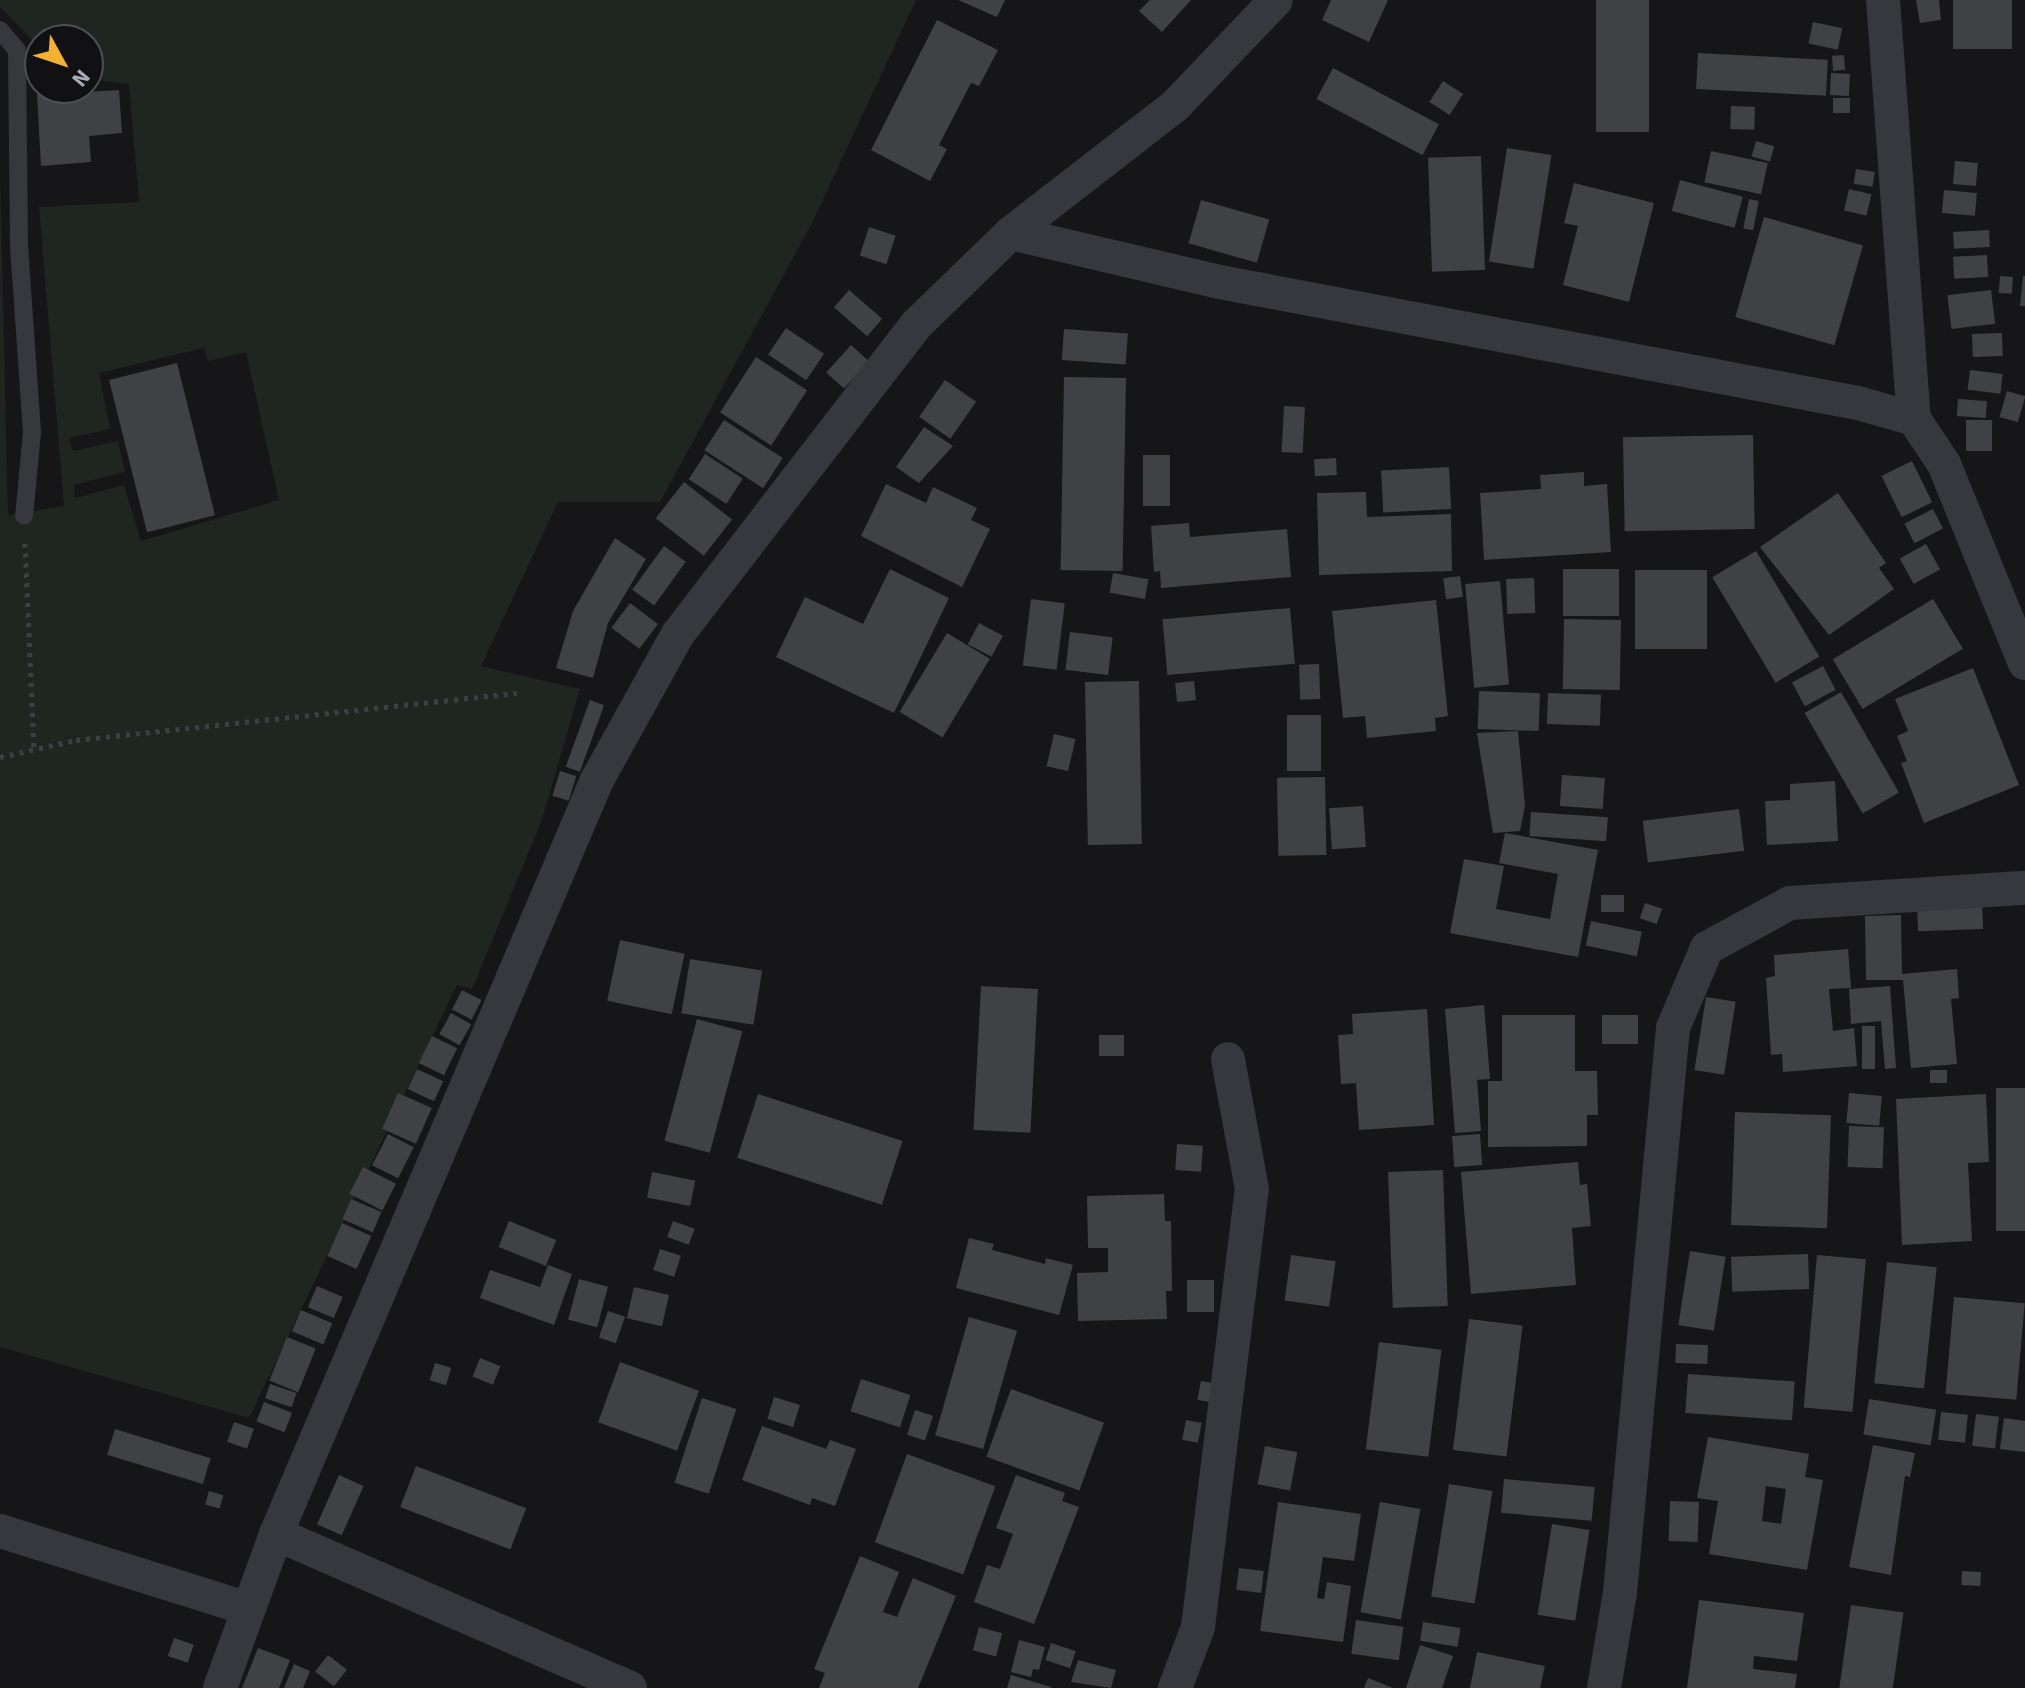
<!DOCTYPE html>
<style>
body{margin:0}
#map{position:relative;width:2025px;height:1688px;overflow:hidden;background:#161618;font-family:"Source Sans 3",sans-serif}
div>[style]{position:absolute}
.green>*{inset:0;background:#1e261f}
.building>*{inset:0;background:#404145;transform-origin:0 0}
.path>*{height:5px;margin-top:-2.5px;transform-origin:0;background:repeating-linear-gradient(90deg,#3d3f44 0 4px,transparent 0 10px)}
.lane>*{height:18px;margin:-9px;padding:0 9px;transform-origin:9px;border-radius:9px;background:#37383d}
.street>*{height:34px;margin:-17px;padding:0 17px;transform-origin:17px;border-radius:17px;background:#37383d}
span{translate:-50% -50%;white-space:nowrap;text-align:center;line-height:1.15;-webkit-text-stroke:6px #111113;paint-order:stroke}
.north{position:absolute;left:24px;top:24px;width:80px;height:80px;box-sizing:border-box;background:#111113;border:2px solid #4d4f55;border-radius:50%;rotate:130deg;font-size:22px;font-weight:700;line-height:32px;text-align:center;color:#a8adb8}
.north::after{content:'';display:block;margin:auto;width:28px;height:36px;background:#f2b134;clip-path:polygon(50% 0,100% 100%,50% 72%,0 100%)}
</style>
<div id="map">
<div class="green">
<div style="clip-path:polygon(evenodd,0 0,916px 0,812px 223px,660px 502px,558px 502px,481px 666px,580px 689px,542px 820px,472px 989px,457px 985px,249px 1418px,0 1347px,0 173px,8px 515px,64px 506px,39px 207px,139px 202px,129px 84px,88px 79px,88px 40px,77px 40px,79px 26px,40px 40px,38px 46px,0 7px,0 0,204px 348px,208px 361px,246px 352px,279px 500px,141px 541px,124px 485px,75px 498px,74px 485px,125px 472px,118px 441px,73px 451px,69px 438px,110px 429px,99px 373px,204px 348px)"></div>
</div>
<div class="building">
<div style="clip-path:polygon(958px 0,1005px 0,997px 17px)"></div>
<div style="clip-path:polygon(1150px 0,1191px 0,1162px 32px,1139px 11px)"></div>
<div style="clip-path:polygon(1331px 0,1388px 0,1369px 42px,1322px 20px)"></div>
<div style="left:1596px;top:0;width:53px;height:132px"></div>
<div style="clip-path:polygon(1916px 0,1939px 0,1941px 20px,1920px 23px)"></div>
<div style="left:1953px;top:0;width:59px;height:49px"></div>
<div style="clip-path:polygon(937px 20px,998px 50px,979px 86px,971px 83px,939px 145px,947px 149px,930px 181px,871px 150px)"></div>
<div style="left:1813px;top:22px;width:30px;height:22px;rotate:12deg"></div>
<div style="left:1698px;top:53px;width:130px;height:36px;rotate:3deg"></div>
<div style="left:1844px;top:55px;width:15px;height:12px;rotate:86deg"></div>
<div style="left:1333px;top:68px;width:120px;height:35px;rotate:28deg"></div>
<div style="left:1831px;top:73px;width:19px;height:22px;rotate:3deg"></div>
<div style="left:1443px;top:81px;width:24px;height:25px;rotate:33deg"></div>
<div style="clip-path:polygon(119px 90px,122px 133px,89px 136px,91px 162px,41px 166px,37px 95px)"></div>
<div style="left:1833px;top:98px;width:17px;height:15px"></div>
<div style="left:1731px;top:106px;width:24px;height:23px;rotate:2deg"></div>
<div style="left:1756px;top:141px;width:19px;height:16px;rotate:16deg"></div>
<div style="left:1507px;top:148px;width:45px;height:115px;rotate:9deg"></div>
<div style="left:1711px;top:151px;width:58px;height:32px;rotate:12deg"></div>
<div style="left:1481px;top:156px;width:114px;height:53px;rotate:88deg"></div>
<div style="left:1955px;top:161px;width:23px;height:23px;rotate:5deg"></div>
<div style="left:1856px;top:169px;width:19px;height:15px;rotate:9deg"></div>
<div style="left:1680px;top:180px;width:65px;height:32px;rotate:15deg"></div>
<div style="clip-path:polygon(1574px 183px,1654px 203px,1629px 302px,1563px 285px,1578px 226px,1564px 223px)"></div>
<div style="left:1849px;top:189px;width:23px;height:22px;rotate:13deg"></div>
<div style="left:1944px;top:190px;width:33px;height:23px;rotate:5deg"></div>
<div style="left:1749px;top:199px;width:10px;height:30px;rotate:11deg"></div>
<div style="left:1201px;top:200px;width:71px;height:45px;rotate:16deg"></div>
<div style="left:1764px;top:217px;width:103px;height:104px;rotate:16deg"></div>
<div style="left:869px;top:227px;width:28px;height:30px;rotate:18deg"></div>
<div style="left:1989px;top:230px;width:17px;height:36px;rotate:87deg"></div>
<div style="left:1987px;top:255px;width:22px;height:34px;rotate:87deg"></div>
<div style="left:2000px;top:276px;width:13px;height:17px;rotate:4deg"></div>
<div style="clip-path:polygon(2023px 276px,2025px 276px,2025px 306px,2020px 306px)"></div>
<div style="left:849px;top:290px;width:44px;height:23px;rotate:41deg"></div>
<div style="left:1991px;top:290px;width:34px;height:44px;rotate:83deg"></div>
<div style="left:786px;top:328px;width:46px;height:32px;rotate:34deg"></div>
<div style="left:1064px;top:329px;width:64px;height:31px;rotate:4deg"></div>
<div style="left:2002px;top:333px;width:23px;height:30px;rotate:88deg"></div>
<div style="left:851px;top:345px;width:24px;height:37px;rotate:42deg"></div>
<div style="left:756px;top:357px;width:61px;height:66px;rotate:33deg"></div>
<div style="left:177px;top:363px;width:157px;height:70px;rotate:76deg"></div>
<div style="left:1970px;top:370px;width:33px;height:20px;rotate:7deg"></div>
<div style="left:1064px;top:377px;width:62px;height:193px;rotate:1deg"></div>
<div style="left:945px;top:380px;width:38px;height:45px;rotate:35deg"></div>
<div style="left:2007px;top:391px;width:19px;height:27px;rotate:16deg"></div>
<div style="left:1958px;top:399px;width:29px;height:17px;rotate:4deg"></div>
<div style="left:1284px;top:406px;width:21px;height:46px;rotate:3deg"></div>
<div style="left:724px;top:420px;width:70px;height:36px;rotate:33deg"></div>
<div style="left:1992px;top:420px;width:31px;height:26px;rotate:90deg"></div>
<div style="clip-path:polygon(924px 427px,953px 446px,919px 483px,896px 467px)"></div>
<div style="left:1753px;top:435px;width:94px;height:130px;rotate:89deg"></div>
<div style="left:705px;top:454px;width:45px;height:30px;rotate:33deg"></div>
<div style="left:1143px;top:455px;width:27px;height:51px"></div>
<div style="left:1336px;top:458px;width:17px;height:22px;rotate:87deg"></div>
<div style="left:1912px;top:461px;width:46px;height:34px;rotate:64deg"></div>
<div style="left:1449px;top:467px;width:42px;height:68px;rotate:87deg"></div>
<div style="clip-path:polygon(1584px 472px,1584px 486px,1607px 484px,1611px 552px,1484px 560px,1480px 493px,1541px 489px,1540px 475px)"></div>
<div style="left:684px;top:482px;width:61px;height:46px;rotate:38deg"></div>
<div style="clip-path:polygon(886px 484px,926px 503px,933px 487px,977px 508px,971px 520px,990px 529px,962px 587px,861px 536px)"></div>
<div style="clip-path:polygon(1366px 492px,1367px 517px,1451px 514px,1452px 571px,1319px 575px,1317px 493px)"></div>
<div style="clip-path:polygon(1838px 493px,1886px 563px,1879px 568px,1894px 589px,1829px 635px,1760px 547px)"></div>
<div style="left:1933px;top:509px;width:22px;height:32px;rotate:63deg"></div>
<div style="clip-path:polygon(1189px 523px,1190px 537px,1287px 529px,1291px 577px,1161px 588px,1160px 571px,1154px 572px,1151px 526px)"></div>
<div style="clip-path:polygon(615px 538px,646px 559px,608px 623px,593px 678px,556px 668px,573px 611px)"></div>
<div style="left:1926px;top:544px;width:29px;height:30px;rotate:61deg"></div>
<div style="left:664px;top:546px;width:27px;height:54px;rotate:36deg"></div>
<div style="left:1756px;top:551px;width:123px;height:51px;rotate:59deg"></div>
<div style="clip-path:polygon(890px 569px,949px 598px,894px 713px,776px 657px,805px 597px,863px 624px)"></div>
<div style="left:1619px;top:569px;width:47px;height:56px;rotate:90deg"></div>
<div style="left:1635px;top:570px;width:72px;height:79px"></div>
<div style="left:1113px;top:573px;width:36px;height:20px;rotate:10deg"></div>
<div style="left:1460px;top:576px;width:21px;height:17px;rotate:82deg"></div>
<div style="left:1534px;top:578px;width:35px;height:28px;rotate:88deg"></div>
<div style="left:1500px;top:581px;width:104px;height:35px;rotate:85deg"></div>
<div style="left:1031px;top:599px;width:34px;height:67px;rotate:7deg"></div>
<div style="left:1933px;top:599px;width:58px;height:117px;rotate:59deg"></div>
<div style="clip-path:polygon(1436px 600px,1448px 716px,1435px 718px,1436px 731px,1367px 738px,1365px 716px,1343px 718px,1332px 611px)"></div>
<div style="left:630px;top:603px;width:35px;height:31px;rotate:37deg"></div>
<div style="left:1290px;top:608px;width:56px;height:128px;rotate:85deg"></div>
<div style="left:1564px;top:619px;width:57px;height:70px;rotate:1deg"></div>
<div style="left:979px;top:623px;width:27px;height:24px;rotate:28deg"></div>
<div style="left:1070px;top:632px;width:43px;height:38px;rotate:7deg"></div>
<div style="left:947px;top:633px;width:50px;height:92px;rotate:31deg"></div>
<div style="left:1319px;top:664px;width:35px;height:20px;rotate:88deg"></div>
<div style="left:1823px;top:666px;width:27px;height:35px;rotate:62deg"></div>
<div style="clip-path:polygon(1973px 668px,2019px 785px,1924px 823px,1901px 763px,1907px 761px,1897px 736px,1908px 731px,1895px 699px)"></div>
<div style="left:1139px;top:681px;width:163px;height:54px;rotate:89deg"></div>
<div style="left:1194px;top:681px;width:19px;height:19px;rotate:84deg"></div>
<div style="left:1479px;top:691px;width:61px;height:38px;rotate:2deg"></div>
<div style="left:1841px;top:692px;width:116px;height:42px;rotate:60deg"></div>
<div style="left:1548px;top:693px;width:53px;height:31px;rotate:2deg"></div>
<div style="left:590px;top:700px;width:15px;height:71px;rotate:20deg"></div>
<div style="left:1287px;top:715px;width:34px;height:56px"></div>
<div style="clip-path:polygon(1518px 731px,1525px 806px,1520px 831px,1493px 833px,1477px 733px)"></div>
<div style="left:1054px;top:734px;width:22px;height:33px;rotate:13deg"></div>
<div style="left:560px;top:771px;width:17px;height:26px;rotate:17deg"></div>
<div style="left:1562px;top:775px;width:43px;height:31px;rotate:4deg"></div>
<div style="left:1325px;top:777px;width:78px;height:48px;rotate:89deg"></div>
<div style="clip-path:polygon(1835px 781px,1838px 841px,1767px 845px,1765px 801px,1790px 800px,1790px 784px)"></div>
<div style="left:1363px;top:806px;width:41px;height:34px;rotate:86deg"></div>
<div style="left:1739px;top:809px;width:42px;height:97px;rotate:83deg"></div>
<div style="left:1531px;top:812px;width:77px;height:24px;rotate:4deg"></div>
<div style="clip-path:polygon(1505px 833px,1598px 850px,1578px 957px,1450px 933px,1464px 859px,1504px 866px,1496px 909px,1550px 919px,1558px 874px,1499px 863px)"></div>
<div style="left:1624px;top:895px;width:17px;height:23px;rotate:90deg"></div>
<div style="left:1982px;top:899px;width:30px;height:65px;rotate:88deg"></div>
<div style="left:1645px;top:903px;width:18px;height:16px;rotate:19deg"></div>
<div style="clip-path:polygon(1901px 915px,1902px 974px,1957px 969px,1959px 998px,1951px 999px,1957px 1064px,1911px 1068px,1903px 980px,1866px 980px,1865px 916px)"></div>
<div style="left:1591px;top:921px;width:52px;height:25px;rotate:12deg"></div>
<div style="left:620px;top:940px;width:66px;height:62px;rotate:12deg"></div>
<div style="clip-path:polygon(1848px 949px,1851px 988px,1829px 989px,1833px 1031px,1854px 1028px,1857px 1066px,1783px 1072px,1782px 1054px,1771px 1055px,1766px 978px,1775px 976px,1774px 955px)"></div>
<div style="left:690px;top:959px;width:73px;height:55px;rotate:9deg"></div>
<div style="left:981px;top:986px;width:57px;height:144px;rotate:3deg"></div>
<div style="clip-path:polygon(1890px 986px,1896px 1068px,1885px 1069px,1881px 1021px,1851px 1024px,1849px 989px)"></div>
<div style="left:462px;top:990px;width:22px;height:22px;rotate:27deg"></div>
<div style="left:1706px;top:997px;width:30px;height:74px;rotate:9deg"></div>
<div style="clip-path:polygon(1484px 1005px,1490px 1079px,1477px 1080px,1481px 1131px,1455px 1133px,1445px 1009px)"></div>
<div style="clip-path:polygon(1427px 1009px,1434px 1125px,1359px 1130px,1356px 1083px,1341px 1084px,1338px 1035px,1353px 1034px,1352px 1014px)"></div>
<div style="left:451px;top:1013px;width:23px;height:24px;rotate:29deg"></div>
<div style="clip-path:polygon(1502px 1015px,1575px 1015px,1575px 1071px,1597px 1071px,1598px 1115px,1587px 1115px,1587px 1146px,1488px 1147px,1488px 1081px,1502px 1081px)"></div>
<div style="left:1602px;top:1015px;width:36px;height:29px"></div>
<div style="left:697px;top:1019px;width:47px;height:126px;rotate:15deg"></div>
<div style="left:1862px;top:1026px;width:13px;height:43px"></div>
<div style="left:1099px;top:1035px;width:25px;height:21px"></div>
<div style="left:432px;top:1036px;width:28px;height:30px;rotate:26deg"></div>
<div style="left:417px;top:1069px;width:29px;height:22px;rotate:25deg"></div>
<div style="left:1930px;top:1070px;width:17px;height:13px"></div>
<div style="left:1996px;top:1088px;width:29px;height:143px"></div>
<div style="left:398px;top:1093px;width:37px;height:39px;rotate:24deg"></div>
<div style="left:1849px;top:1093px;width:33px;height:30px;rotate:5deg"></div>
<div style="left:758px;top:1094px;width:152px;height:67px;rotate:18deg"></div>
<div style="clip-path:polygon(1986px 1094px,1989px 1162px,1968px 1163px,1972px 1241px,1902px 1245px,1896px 1099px)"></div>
<div style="left:1735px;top:1112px;width:96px;height:113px;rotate:2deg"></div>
<div style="left:1849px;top:1126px;width:35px;height:41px;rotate:2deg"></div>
<div style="left:388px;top:1134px;width:29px;height:35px;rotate:27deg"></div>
<div style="left:1480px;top:1134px;width:31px;height:28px;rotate:86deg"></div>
<div style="left:1177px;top:1144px;width:26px;height:26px;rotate:4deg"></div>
<div style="clip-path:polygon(1578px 1162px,1580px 1185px,1587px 1184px,1591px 1226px,1572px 1228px,1576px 1285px,1471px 1294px,1461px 1172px)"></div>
<div style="left:363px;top:1167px;width:37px;height:30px;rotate:27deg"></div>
<div style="left:1443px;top:1170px;width:136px;height:55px;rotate:88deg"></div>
<div style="left:652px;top:1172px;width:44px;height:26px;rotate:11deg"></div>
<div style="clip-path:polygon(1164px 1194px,1165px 1221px,1171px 1221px,1172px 1291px,1166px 1291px,1167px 1319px,1078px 1321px,1077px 1273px,1108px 1272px,1108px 1248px,1088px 1248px,1087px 1196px)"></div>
<div style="left:351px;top:1199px;width:33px;height:22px;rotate:23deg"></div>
<div style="left:509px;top:1221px;width:51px;height:28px;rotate:22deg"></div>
<div style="left:673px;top:1221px;width:23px;height:17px;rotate:20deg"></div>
<div style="left:342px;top:1223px;width:32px;height:36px;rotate:24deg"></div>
<div style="clip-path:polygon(969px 1238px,994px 1244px,992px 1250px,1045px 1264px,1046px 1258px,1073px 1265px,1059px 1315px,956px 1288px)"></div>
<div style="left:660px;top:1249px;width:22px;height:22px;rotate:18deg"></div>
<div style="left:1690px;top:1251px;width:36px;height:75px;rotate:9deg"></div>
<div style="left:1808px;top:1254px;width:35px;height:77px;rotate:88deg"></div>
<div style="left:1291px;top:1255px;width:45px;height:46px;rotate:8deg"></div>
<div style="left:1817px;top:1255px;width:49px;height:153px;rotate:5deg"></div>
<div style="left:1887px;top:1262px;width:50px;height:122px;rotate:6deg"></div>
<div style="clip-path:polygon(548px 1265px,572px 1274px,554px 1325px,480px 1298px,490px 1270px,540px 1287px)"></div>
<div style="left:579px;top:1279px;width:30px;height:42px;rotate:15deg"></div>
<div style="left:1187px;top:1280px;width:27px;height:32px"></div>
<div style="left:317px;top:1286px;width:28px;height:23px;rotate:23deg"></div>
<div style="left:634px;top:1287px;width:36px;height:32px;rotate:13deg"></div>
<div style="left:1954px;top:1297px;width:71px;height:97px;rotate:5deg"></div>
<div style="left:301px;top:1310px;width:34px;height:23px;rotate:23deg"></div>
<div style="left:608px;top:1311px;width:18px;height:28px;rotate:19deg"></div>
<div style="left:969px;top:1317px;width:50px;height:123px;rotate:16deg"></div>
<div style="left:1469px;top:1319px;width:54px;height:132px;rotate:7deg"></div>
<div style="left:287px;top:1337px;width:31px;height:47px;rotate:22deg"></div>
<div style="left:1379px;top:1342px;width:63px;height:108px;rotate:7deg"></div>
<div style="left:1676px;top:1344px;width:32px;height:19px;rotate:2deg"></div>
<div style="left:480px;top:1358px;width:22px;height:20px;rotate:22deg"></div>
<div style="left:620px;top:1362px;width:84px;height:64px;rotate:20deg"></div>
<div style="left:435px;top:1363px;width:17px;height:18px;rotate:17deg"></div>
<div style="left:1688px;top:1374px;width:107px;height:39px;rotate:4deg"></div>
<div style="left:861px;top:1379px;width:52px;height:34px;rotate:18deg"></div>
<div style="left:1201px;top:1381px;width:15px;height:19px;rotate:11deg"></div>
<div style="left:270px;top:1384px;width:28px;height:15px;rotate:19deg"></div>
<div style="left:1011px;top:1389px;width:99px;height:72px;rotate:20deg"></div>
<div style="left:774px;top:1397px;width:27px;height:23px;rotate:17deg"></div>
<div style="left:702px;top:1398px;width:36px;height:89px;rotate:18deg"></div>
<div style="left:1869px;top:1399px;width:68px;height:36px;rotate:9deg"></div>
<div style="left:264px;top:1402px;width:30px;height:21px;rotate:21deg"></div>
<div style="left:915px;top:1410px;width:19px;height:26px;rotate:18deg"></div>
<div style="left:1941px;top:1412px;width:27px;height:28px;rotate:6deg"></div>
<div style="left:1976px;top:1414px;width:23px;height:32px;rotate:7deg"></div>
<div style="clip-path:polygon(2004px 1418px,2025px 1421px,2025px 1452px,2000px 1449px)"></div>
<div style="left:1186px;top:1420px;width:16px;height:20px;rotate:11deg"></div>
<div style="left:234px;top:1422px;width:21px;height:21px;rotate:19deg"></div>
<div style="clip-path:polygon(762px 1426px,826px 1449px,830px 1440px,856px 1449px,835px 1506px,812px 1498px,810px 1505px,742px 1480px)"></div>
<div style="left:115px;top:1429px;width:100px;height:27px;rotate:17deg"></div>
<div style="clip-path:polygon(evenodd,1708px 1437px,1809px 1454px,1805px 1477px,1823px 1480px,1807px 1570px,1709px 1554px,1718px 1501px,1697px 1498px,1708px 1437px,1766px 1486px,1786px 1489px,1781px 1524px,1762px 1521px,1766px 1486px)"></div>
<div style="clip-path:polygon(1873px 1445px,1915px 1453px,1910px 1477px,1905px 1476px,1891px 1575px,1849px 1567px)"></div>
<div style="left:1265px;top:1446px;width:33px;height:39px;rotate:11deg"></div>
<div style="left:907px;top:1454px;width:94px;height:94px;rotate:20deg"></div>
<div style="left:416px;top:1466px;width:118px;height:44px;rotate:21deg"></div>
<div style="left:339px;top:1475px;width:27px;height:54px;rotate:24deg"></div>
<div style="clip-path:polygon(1016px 1475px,1065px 1493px,1062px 1501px,1079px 1507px,1034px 1624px,974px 1602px,987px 1565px,1000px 1569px,1013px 1534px,996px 1528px)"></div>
<div style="left:1504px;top:1479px;width:91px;height:34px;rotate:5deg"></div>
<div style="left:1449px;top:1484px;width:44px;height:114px;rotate:9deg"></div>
<div style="left:209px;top:1491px;width:15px;height:14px;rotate:16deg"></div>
<div style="left:1670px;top:1501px;width:29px;height:40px;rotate:2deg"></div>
<div style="clip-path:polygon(1278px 1502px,1361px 1514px,1354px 1561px,1323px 1557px,1317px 1598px,1324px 1599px,1327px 1582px,1351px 1586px,1343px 1642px,1260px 1631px)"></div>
<div style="left:1380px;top:1502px;width:41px;height:112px;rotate:10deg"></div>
<div style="left:1552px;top:1524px;width:38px;height:92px;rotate:9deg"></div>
<div style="clip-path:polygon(860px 1556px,899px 1572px,883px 1612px,897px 1617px,913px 1578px,956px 1596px,918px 1688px,819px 1688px,825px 1673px,814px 1669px)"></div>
<div style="left:1239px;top:1568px;width:25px;height:22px;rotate:7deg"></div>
<div style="left:1962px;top:1571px;width:19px;height:14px;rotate:3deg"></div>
<div style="clip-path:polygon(1699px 1600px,1804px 1613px,1797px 1661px,1754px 1656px,1753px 1669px,1797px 1674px,1795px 1688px,1687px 1688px)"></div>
<div style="left:1851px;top:1605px;width:53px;height:84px;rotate:8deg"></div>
<div style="left:1356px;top:1620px;width:48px;height:34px;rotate:8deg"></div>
<div style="left:1423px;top:1622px;width:38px;height:19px;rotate:9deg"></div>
<div style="left:979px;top:1627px;width:24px;height:24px;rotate:15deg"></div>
<div style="left:174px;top:1638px;width:21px;height:19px;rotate:19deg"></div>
<div style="clip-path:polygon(1019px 1640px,1045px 1647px,1039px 1670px,1033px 1669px,1031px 1677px,1011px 1672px)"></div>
<div style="left:1051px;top:1643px;width:26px;height:18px;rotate:18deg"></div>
<div style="clip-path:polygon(1420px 1645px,1453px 1656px,1442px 1688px,1406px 1688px)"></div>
<div style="clip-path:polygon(258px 1648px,290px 1660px,279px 1688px,242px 1688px)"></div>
<div style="clip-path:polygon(1477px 1652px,1545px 1666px,1540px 1688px,1470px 1688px)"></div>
<div style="left:328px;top:1655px;width:24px;height:21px;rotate:38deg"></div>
<div style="clip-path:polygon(1078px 1660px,1116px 1670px,1111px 1688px,1071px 1682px)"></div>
<div style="clip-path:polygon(294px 1664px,310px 1671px,303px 1688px,284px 1688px)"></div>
<div style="clip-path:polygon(1011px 1675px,1051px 1687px,1051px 1688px,1007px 1688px)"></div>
<div style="clip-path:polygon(1368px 1678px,1393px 1688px,1364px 1688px)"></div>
</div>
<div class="path">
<div style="left:25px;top:543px;width:206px;rotate:87.5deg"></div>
<div style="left:0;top:757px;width:78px;rotate:-12.6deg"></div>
<div style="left:76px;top:740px;width:443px;rotate:-6.1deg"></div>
</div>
<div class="lane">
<div style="left:0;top:30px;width:26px;rotate:50deg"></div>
<div style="left:17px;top:50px;width:196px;rotate:89.4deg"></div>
<div style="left:19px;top:246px;width:186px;rotate:86deg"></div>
<div style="left:32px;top:432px;width:84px;rotate:95.4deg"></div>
</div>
<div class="street">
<div style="left:1883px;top:0;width:420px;rotate:85.8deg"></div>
<div style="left:1011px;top:233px;width:215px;rotate:13.2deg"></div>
<div style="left:1220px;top:282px;width:649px;rotate:10.74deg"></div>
<div style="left:1858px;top:403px;width:58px;rotate:15.9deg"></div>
<div style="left:1914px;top:419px;width:54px;rotate:56.3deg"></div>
<div style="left:1944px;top:464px;width:215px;rotate:67.9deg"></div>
<div style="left:0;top:1531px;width:257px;rotate:17.4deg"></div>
<div style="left:276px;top:1534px;width:386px;rotate:23.5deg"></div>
<div style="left:220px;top:1688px;width:164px;rotate:-70deg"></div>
<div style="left:276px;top:1534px;width:819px;rotate:-66.94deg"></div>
<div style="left:597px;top:780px;width:167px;rotate:-61deg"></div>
<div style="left:678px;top:634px;width:390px;rotate:-52.4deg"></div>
<div style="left:916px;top:325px;width:132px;rotate:-44.1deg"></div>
<div style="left:1011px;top:233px;width:207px;rotate:-37.8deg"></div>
<div style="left:1175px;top:106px;width:146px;rotate:-46.4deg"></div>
<div style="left:1175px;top:1688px;width:65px;rotate:-69.3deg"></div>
<div style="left:1198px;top:1627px;width:441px;rotate:-83deg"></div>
<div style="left:1252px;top:1189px;width:132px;rotate:-100.5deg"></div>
<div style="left:1604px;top:1688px;width:97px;rotate:-80.5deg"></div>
<div style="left:1620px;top:1592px;width:566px;rotate:-84.63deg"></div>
<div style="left:1673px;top:1028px;width:87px;rotate:-67deg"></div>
<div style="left:1707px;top:948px;width:94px;rotate:-28.5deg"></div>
<div style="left:1790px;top:903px;width:235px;rotate:-3.7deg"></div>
</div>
<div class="north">N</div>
</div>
